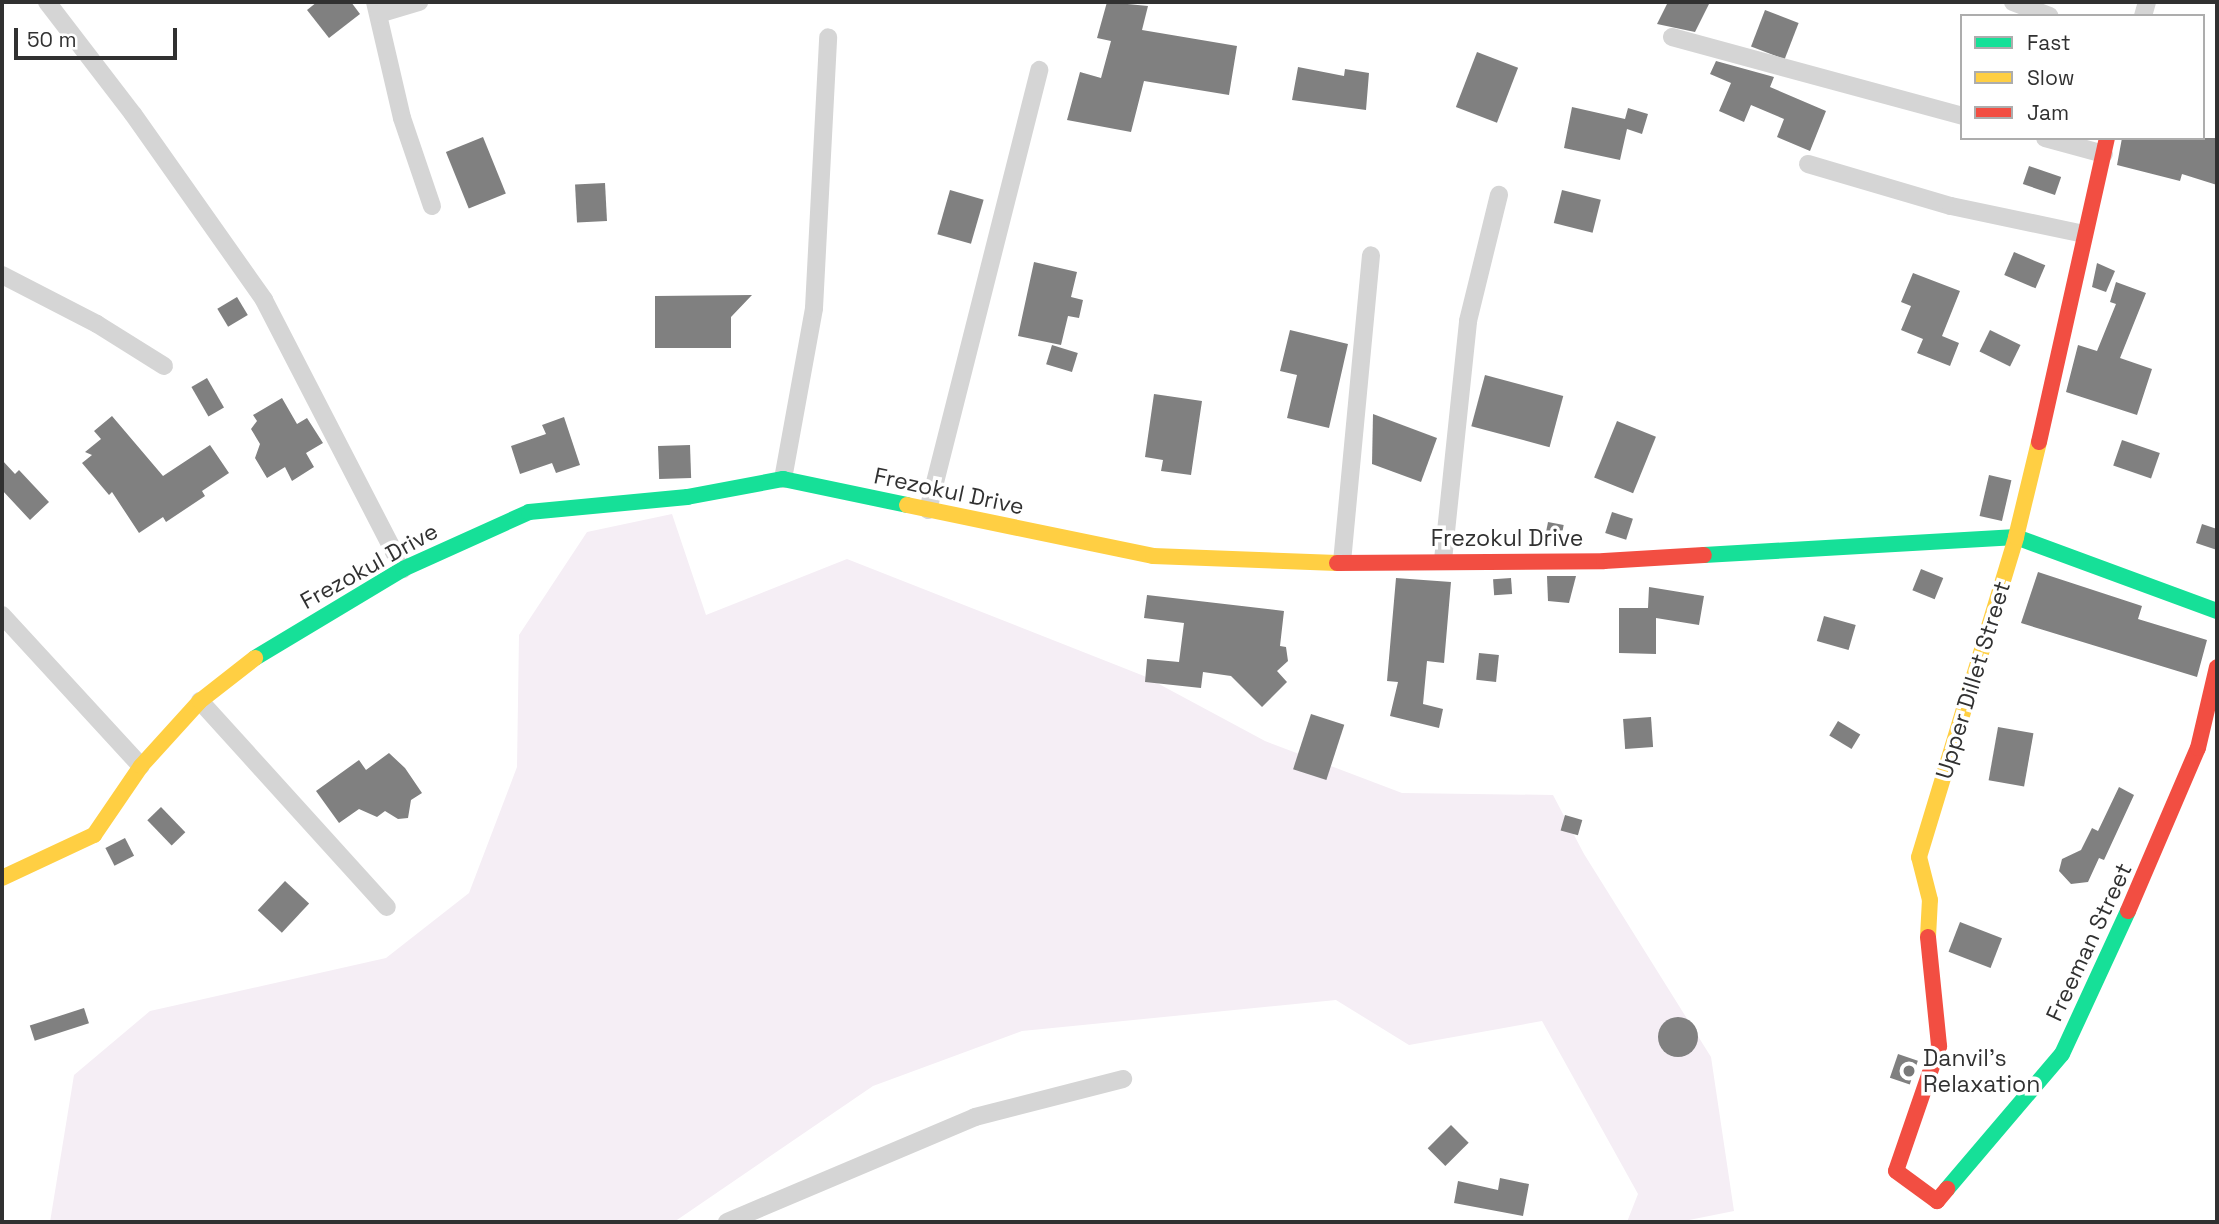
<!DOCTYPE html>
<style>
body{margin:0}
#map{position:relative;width:2219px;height:1224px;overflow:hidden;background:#fff;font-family:"Space Grotesk",sans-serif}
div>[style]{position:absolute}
.green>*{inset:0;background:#f5eef5}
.building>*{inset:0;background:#808080;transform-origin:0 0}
.round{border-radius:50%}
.street>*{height:18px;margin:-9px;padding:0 9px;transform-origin:9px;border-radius:9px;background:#d5d5d5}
.fast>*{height:16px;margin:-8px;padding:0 8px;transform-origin:8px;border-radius:8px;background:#16e098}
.slow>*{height:16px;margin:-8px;padding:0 8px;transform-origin:8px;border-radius:8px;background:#ffcf43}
.jam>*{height:16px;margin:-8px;padding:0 8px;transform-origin:8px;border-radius:8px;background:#f24e42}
.dots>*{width:19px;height:19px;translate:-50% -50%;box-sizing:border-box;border:4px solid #fff;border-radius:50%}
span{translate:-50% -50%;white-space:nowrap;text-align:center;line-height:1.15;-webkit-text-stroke:7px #fff;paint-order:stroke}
.street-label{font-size:23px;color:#313131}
.poi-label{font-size:23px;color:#313131}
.left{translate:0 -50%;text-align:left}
.frame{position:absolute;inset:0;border:4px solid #313131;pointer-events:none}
.legend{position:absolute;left:1960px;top:14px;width:245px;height:126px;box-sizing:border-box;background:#fff;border:2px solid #adadad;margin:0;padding:9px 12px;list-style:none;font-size:21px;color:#313131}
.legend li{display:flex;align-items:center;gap:14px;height:35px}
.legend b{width:35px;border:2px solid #adadad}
.scale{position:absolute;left:14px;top:28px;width:163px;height:32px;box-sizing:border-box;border:4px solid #313131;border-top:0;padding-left:9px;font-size:21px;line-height:24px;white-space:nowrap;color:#313131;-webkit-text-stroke:5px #fff;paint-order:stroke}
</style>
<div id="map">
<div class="green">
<div style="clip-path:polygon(672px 514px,706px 615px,847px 559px,1144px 676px,1265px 741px,1402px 793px,1553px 795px,1584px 854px,1711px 1057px,1734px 1211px,1679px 1222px,1627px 1222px,1638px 1194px,1542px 1021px,1409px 1045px,1336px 1000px,1022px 1031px,873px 1086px,674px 1222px,50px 1222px,74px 1075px,150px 1011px,386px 958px,469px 893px,517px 767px,519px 635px,587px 532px)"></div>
</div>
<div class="building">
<div style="clip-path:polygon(317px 2px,351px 2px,360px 14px,329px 38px,307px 10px)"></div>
<div style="clip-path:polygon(1107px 2px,1148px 6px,1142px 30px,1237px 46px,1229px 95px,1144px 81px,1131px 132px,1067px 120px,1080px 72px,1101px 78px,1111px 41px,1097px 38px)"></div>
<div style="clip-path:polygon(1668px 2px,1710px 2px,1695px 32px,1657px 24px)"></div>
<div style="left:1765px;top:10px;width:36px;height:39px;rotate:21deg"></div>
<div style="left:1477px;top:52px;width:44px;height:59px;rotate:21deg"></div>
<div style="clip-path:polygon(1716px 61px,1774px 77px,1770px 87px,1826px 111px,1810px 151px,1777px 137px,1784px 119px,1751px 105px,1744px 122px,1719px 111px,1731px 83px,1710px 74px)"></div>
<div style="clip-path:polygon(1298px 67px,1344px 76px,1345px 69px,1369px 73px,1366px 110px,1292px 100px)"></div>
<div style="clip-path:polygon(1572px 107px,1625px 119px,1628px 108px,1648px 114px,1642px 134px,1627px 129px,1620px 160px,1564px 148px)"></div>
<div style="left:483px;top:137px;width:61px;height:40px;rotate:68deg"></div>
<div style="clip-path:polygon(2122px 138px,2217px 138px,2217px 185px,2182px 174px,2180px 181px,2117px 165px)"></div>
<div style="left:2029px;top:166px;width:34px;height:19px;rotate:19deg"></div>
<div style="left:605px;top:183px;width:38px;height:30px;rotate:87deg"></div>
<div style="left:950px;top:190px;width:35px;height:46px;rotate:16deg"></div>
<div style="left:1562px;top:190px;width:40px;height:34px;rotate:14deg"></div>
<div style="left:2014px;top:252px;width:34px;height:25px;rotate:23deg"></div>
<div style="clip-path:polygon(1034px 262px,1077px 272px,1071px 297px,1083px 300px,1079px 318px,1068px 316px,1061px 345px,1018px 336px)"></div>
<div style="clip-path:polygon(2097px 263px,2115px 271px,2106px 292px,2092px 287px)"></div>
<div style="clip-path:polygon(1913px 273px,1960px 291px,1942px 336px,1959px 343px,1950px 366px,1917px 353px,1923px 339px,1901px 330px,1911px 306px,1901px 302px)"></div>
<div style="clip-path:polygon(2116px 282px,2146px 293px,2120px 358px,2152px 369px,2137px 415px,2066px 392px,2078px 345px,2097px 351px,2116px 304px,2110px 302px)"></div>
<div style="clip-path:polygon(752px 295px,731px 317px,731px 348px,655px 348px,655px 296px)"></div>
<div style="left:237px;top:297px;width:21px;height:23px;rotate:59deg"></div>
<div style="clip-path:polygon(1290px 330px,1348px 344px,1329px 428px,1287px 418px,1297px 375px,1280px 371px)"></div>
<div style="left:1990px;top:330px;width:34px;height:24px;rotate:26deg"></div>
<div style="left:1052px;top:345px;width:27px;height:20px;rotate:17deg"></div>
<div style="left:1485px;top:375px;width:81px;height:53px;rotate:15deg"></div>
<div style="left:207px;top:378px;width:34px;height:18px;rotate:60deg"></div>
<div style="clip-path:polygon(1154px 394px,1202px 401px,1191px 475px,1161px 471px,1163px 460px,1145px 457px)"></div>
<div style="clip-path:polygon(282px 398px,297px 424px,307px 418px,323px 443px,306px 453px,314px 467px,292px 481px,285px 467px,267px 478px,255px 458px,260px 444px,251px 429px,257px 421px,253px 415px)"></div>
<div style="clip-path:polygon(1373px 414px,1437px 438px,1421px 482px,1372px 464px)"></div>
<div style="clip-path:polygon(112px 416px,163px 476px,210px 445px,229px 473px,202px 491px,205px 496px,166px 522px,163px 517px,139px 533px,112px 492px,109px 495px,82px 463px,92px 455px,85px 452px,101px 439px,94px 431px)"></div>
<div style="clip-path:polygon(564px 417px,580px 465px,556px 473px,552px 463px,520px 474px,511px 446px,546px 434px,542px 425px)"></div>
<div style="left:1617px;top:421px;width:42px;height:61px;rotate:22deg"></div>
<div style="left:2122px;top:440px;width:40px;height:27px;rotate:19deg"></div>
<div style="left:690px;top:445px;width:33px;height:32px;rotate:88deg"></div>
<div style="clip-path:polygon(2px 460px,15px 474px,19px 470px,49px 502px,30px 520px,2px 490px)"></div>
<div style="left:1989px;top:475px;width:23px;height:42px;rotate:13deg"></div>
<div style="left:1612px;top:512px;width:22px;height:22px;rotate:18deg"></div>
<div style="left:1548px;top:522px;width:16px;height:20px;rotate:11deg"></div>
<div style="clip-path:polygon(2202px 524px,2217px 529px,2217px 550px,2196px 543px)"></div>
<div style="left:1921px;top:569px;width:24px;height:23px;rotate:22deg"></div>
<div style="clip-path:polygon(2038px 572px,2142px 606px,2138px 619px,2207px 640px,2197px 677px,2021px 623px)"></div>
<div style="clip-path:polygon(1547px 576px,1576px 576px,1569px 603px,1548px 601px)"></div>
<div style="clip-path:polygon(1396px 578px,1451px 582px,1444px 663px,1427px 661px,1423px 704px,1443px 709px,1439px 728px,1390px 716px,1398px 682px,1387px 681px)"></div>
<div style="left:1511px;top:578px;width:16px;height:18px;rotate:86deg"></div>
<div style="clip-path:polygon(1649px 587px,1704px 596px,1699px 625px,1656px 618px,1656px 654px,1619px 653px,1619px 608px,1648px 608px)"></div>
<div style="clip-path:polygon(1147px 595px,1284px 611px,1280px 646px,1286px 647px,1288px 661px,1277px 671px,1287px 682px,1262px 707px,1231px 676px,1203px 672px,1201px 688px,1145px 682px,1147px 659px,1179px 662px,1184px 623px,1144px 618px)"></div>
<div style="left:1824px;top:616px;width:33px;height:26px;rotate:16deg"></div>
<div style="left:1479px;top:653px;width:20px;height:27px;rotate:6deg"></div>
<div style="left:1311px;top:714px;width:35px;height:58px;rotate:18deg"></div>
<div style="left:1651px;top:717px;width:30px;height:28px;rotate:86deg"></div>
<div style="left:1838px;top:721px;width:26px;height:17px;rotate:31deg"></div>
<div style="left:1998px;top:727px;width:36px;height:54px;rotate:10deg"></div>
<div style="clip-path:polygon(389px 753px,405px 768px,422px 793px,411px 800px,408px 818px,398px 819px,385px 811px,377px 817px,359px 809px,339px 823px,316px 791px,359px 760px,366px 770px)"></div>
<div style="clip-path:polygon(2119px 787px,2134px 795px,2104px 860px,2099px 858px,2088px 882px,2071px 884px,2059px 871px,2062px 859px,2081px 850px,2092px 828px,2098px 831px)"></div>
<div style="left:161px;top:807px;width:35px;height:19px;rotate:46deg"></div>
<div style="left:1565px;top:815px;width:18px;height:16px;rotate:16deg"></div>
<div style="left:125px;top:838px;width:20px;height:22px;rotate:63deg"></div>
<div style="left:285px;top:881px;width:33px;height:40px;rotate:43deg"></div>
<div style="left:1960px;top:922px;width:45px;height:32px;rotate:21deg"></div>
<div style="left:84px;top:1008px;width:16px;height:57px;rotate:72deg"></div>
<div class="round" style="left:1658px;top:1017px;width:40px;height:40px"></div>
<div style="left:1898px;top:1054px;width:21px;height:25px;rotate:19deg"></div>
<div style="left:1451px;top:1125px;width:25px;height:33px;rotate:45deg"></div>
<div style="clip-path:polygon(1500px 1178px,1529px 1184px,1523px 1216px,1454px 1203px,1458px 1181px,1498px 1190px)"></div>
</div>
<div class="street">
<div style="left:47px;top:2px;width:141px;rotate:52.5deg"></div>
<div style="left:133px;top:114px;width:228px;rotate:54.8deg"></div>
<div style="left:264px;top:300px;width:303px;rotate:62.7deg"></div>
<div style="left:375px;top:2px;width:119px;rotate:76.9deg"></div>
<div style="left:402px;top:118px;width:93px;rotate:71.2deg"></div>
<div style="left:2013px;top:2px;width:39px;rotate:21deg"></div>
<div style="left:379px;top:14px;width:42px;rotate:-16.7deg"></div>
<div style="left:2143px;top:16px;width:15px;rotate:-74deg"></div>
<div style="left:1672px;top:37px;width:301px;rotate:15.2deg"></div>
<div style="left:2045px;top:138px;width:61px;rotate:15.2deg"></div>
<div style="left:1808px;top:164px;width:149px;rotate:16.4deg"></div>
<div style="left:1951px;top:206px;width:136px;rotate:11.9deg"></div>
<div style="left:2px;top:275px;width:107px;rotate:27.3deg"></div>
<div style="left:97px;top:324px;width:79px;rotate:32.1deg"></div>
<div style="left:783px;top:479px;width:174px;rotate:-79.7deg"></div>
<div style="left:814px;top:308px;width:271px;rotate:-87deg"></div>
<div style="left:928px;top:510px;width:454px;rotate:-75.8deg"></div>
<div style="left:1443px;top:560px;width:240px;rotate:-84deg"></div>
<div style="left:1468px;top:321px;width:130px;rotate:-76.2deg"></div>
<div style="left:1342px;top:562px;width:308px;rotate:-84.6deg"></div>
<div style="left:2px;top:615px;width:205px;rotate:47.4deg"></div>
<div style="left:200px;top:701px;width:278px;rotate:47.8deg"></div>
<div style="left:727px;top:1222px;width:269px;rotate:-22.9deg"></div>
<div style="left:975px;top:1117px;width:153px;rotate:-14.4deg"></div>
</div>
<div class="fast">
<div style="left:1704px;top:555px;width:313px;rotate:-3.3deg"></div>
<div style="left:2016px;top:537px;width:214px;rotate:20.2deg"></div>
<div style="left:255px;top:658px;width:173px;rotate:-31deg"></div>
<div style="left:403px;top:569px;width:138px;rotate:-24.3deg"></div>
<div style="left:529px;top:512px;width:159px;rotate:-5.4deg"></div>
<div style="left:687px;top:497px;width:98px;rotate:-10.6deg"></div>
<div style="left:783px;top:479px;width:127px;rotate:11.8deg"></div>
<div style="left:1947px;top:1189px;width:177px;rotate:-49.6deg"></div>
<div style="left:2062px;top:1054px;width:157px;rotate:-65.2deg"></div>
</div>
<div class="slow">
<div style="left:907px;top:505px;width:251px;rotate:11.7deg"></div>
<div style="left:1153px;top:556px;width:184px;rotate:2.2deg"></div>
<div style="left:2px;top:878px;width:102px;rotate:-25.1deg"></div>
<div style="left:94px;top:835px;width:83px;rotate:-55.7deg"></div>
<div style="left:141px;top:766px;width:88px;rotate:-47.8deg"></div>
<div style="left:200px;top:701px;width:70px;rotate:-38deg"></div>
<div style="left:1928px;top:937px;width:37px;rotate:-87deg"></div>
<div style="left:1930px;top:900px;width:44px;rotate:-104.3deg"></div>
<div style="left:1919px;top:857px;width:334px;rotate:-73.1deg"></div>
<div style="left:2016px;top:537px;width:98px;rotate:-76.4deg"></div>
</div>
<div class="jam">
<div style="left:2039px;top:442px;width:312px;rotate:-77.4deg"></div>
<div style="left:1337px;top:563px;width:267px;rotate:-0.4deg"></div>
<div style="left:1604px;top:561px;width:100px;rotate:-3.4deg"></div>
<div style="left:2128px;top:911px;width:177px;rotate:-66.8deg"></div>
<div style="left:2198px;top:748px;width:83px;rotate:-76.8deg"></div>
<div style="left:1928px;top:937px;width:110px;rotate:84.2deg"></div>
<div style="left:1939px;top:1046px;width:132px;rotate:109deg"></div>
<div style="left:1896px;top:1171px;width:51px;rotate:36.2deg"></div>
<div style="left:1937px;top:1201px;width:16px;rotate:-50deg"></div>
</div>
<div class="dots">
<div style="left:1909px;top:1071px;background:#797979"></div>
</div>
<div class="street-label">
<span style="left:949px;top:491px;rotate:12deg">Frezokul Drive</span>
<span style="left:1507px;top:538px">Frezokul Drive</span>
<span style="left:369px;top:566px;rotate:-29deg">Frezokul Drive</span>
<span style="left:1973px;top:680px;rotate:-73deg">Upper Dillet Street</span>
<span style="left:2089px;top:942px;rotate:-65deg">Freeman Street</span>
</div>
<div class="poi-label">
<span class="left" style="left:1923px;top:1071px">Danvil's<br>Relaxation</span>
</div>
<div class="frame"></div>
<ul class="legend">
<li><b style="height:9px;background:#16e098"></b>Fast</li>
<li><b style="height:9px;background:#ffcf43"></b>Slow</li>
<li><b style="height:9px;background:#f24e42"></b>Jam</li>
</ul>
<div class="scale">50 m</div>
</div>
